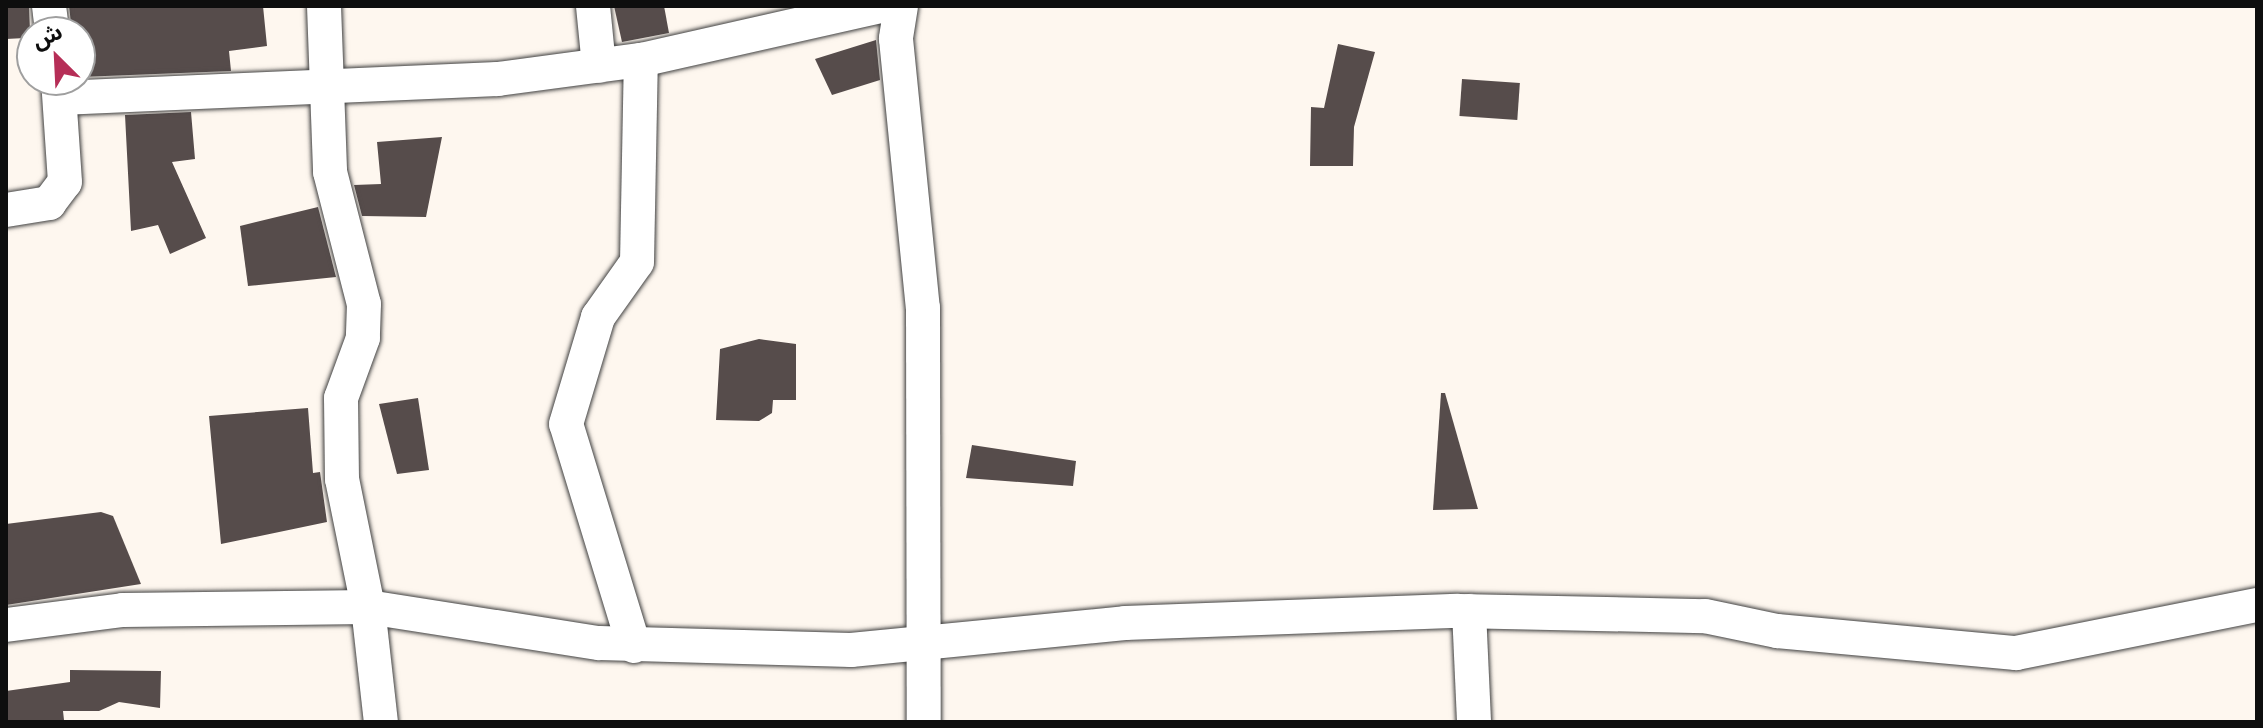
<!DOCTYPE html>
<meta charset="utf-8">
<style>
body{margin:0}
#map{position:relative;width:2263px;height:728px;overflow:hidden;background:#fef7ef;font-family:"IBM Plex Serif","Noto Sans Arabic",serif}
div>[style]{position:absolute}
.building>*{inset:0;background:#564c4b;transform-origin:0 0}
.roads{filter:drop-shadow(0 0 2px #414141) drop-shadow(0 0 2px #414141)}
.street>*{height:34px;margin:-17px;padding:0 17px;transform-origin:17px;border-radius:17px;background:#fff}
span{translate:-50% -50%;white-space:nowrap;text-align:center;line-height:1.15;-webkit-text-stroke:8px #fff;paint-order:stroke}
.frame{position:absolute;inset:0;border:8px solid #0e0e0e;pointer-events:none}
.north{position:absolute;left:16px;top:16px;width:80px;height:80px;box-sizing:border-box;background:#fff;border:2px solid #9f9f9f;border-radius:50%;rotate:336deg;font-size:22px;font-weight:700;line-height:32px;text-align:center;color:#0e0e0e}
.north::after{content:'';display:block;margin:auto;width:28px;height:36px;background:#b62e57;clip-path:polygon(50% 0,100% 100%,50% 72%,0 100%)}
</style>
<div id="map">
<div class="building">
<div style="clip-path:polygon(6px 6px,29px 6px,32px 80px,25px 38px,6px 39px)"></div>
<div style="clip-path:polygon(69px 6px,263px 6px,267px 46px,229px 51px,231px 71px,80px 77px,80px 32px,72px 32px)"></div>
<div style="clip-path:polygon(614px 6px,664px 6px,669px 33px,622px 42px)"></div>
<div style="clip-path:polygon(876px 40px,880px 80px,832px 95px,815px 59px)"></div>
<div style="clip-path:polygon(1338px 44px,1375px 52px,1354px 127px,1353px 166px,1310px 166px,1311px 107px,1324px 108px)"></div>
<div style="left:1462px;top:79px;width:58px;height:37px;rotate:4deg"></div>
<div style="clip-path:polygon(191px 112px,195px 159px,172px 162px,206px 238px,170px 254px,158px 225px,131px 231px,125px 115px)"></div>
<div style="clip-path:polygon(442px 137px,426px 217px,362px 216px,354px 185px,381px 184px,377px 142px)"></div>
<div style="clip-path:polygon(318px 207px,336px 277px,248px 286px,240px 226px)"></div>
<div style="clip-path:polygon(759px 339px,796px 344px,796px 400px,773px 400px,772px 413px,759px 421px,716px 420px,720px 349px)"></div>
<div style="clip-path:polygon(1441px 393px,1445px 393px,1478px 509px,1433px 510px)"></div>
<div style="clip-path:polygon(418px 398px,429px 470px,397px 474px,379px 404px)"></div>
<div style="clip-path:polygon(308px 408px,313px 473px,320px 472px,327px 522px,221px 544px,209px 416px)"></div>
<div style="clip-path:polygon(972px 445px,1076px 461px,1073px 486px,966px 478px)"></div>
<div style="clip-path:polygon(101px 512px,113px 516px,141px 584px,6px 605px,6px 524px)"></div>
<div style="clip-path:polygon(70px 670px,161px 671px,160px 708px,119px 702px,99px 711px,63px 711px,64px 720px,54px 722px,6px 722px,6px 691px,70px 682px)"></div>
</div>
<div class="roads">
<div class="street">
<div style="left:49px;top:6px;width:26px;rotate:83deg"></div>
<div style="left:324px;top:6px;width:166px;rotate:87.9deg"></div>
<div style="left:330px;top:172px;width:136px;rotate:75.6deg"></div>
<div style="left:364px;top:304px;width:34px;rotate:92deg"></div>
<div style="left:363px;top:338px;width:64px;rotate:110.1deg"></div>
<div style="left:341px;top:398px;width:81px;rotate:89.3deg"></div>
<div style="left:342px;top:479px;width:131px;rotate:78.5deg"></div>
<div style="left:368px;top:607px;width:116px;rotate:83.6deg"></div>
<div style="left:593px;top:6px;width:60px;rotate:84.3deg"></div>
<div style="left:901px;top:6px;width:33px;rotate:99deg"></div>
<div style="left:896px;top:39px;width:270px;rotate:84.3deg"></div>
<div style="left:923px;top:308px;width:414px;rotate:89.9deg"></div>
<div style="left:60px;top:98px;width:438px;rotate:-2.5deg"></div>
<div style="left:498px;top:79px;width:144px;rotate:-7.6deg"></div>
<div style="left:641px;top:60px;width:245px;rotate:-12.7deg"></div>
<div style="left:6px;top:210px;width:44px;rotate:-9.2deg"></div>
<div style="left:49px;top:203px;width:26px;rotate:-53deg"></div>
<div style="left:65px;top:182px;width:102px;rotate:-93.9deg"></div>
<div style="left:1469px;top:611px;width:111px;rotate:87.4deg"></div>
<div style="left:6px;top:625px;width:118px;rotate:-7.3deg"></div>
<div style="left:123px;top:610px;width:245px;rotate:-0.7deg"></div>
<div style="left:368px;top:607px;width:234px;rotate:8.9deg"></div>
<div style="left:599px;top:643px;width:252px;rotate:1.6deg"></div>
<div style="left:851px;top:650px;width:275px;rotate:-5.6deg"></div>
<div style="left:1125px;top:623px;width:333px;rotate:-2.1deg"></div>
<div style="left:1458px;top:611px;width:247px;rotate:1.2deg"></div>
<div style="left:1705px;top:616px;width:74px;rotate:11.8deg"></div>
<div style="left:1777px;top:631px;width:240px;rotate:5.3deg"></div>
<div style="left:2016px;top:653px;width:246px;rotate:-11.3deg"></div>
<div style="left:634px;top:646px;width:232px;rotate:-107deg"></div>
<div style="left:566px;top:424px;width:112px;rotate:-73.3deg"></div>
<div style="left:598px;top:317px;width:67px;rotate:-54.7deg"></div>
<div style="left:637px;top:262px;width:202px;rotate:-88.9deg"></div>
</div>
</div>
<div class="frame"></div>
<div class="north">ش</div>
</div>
